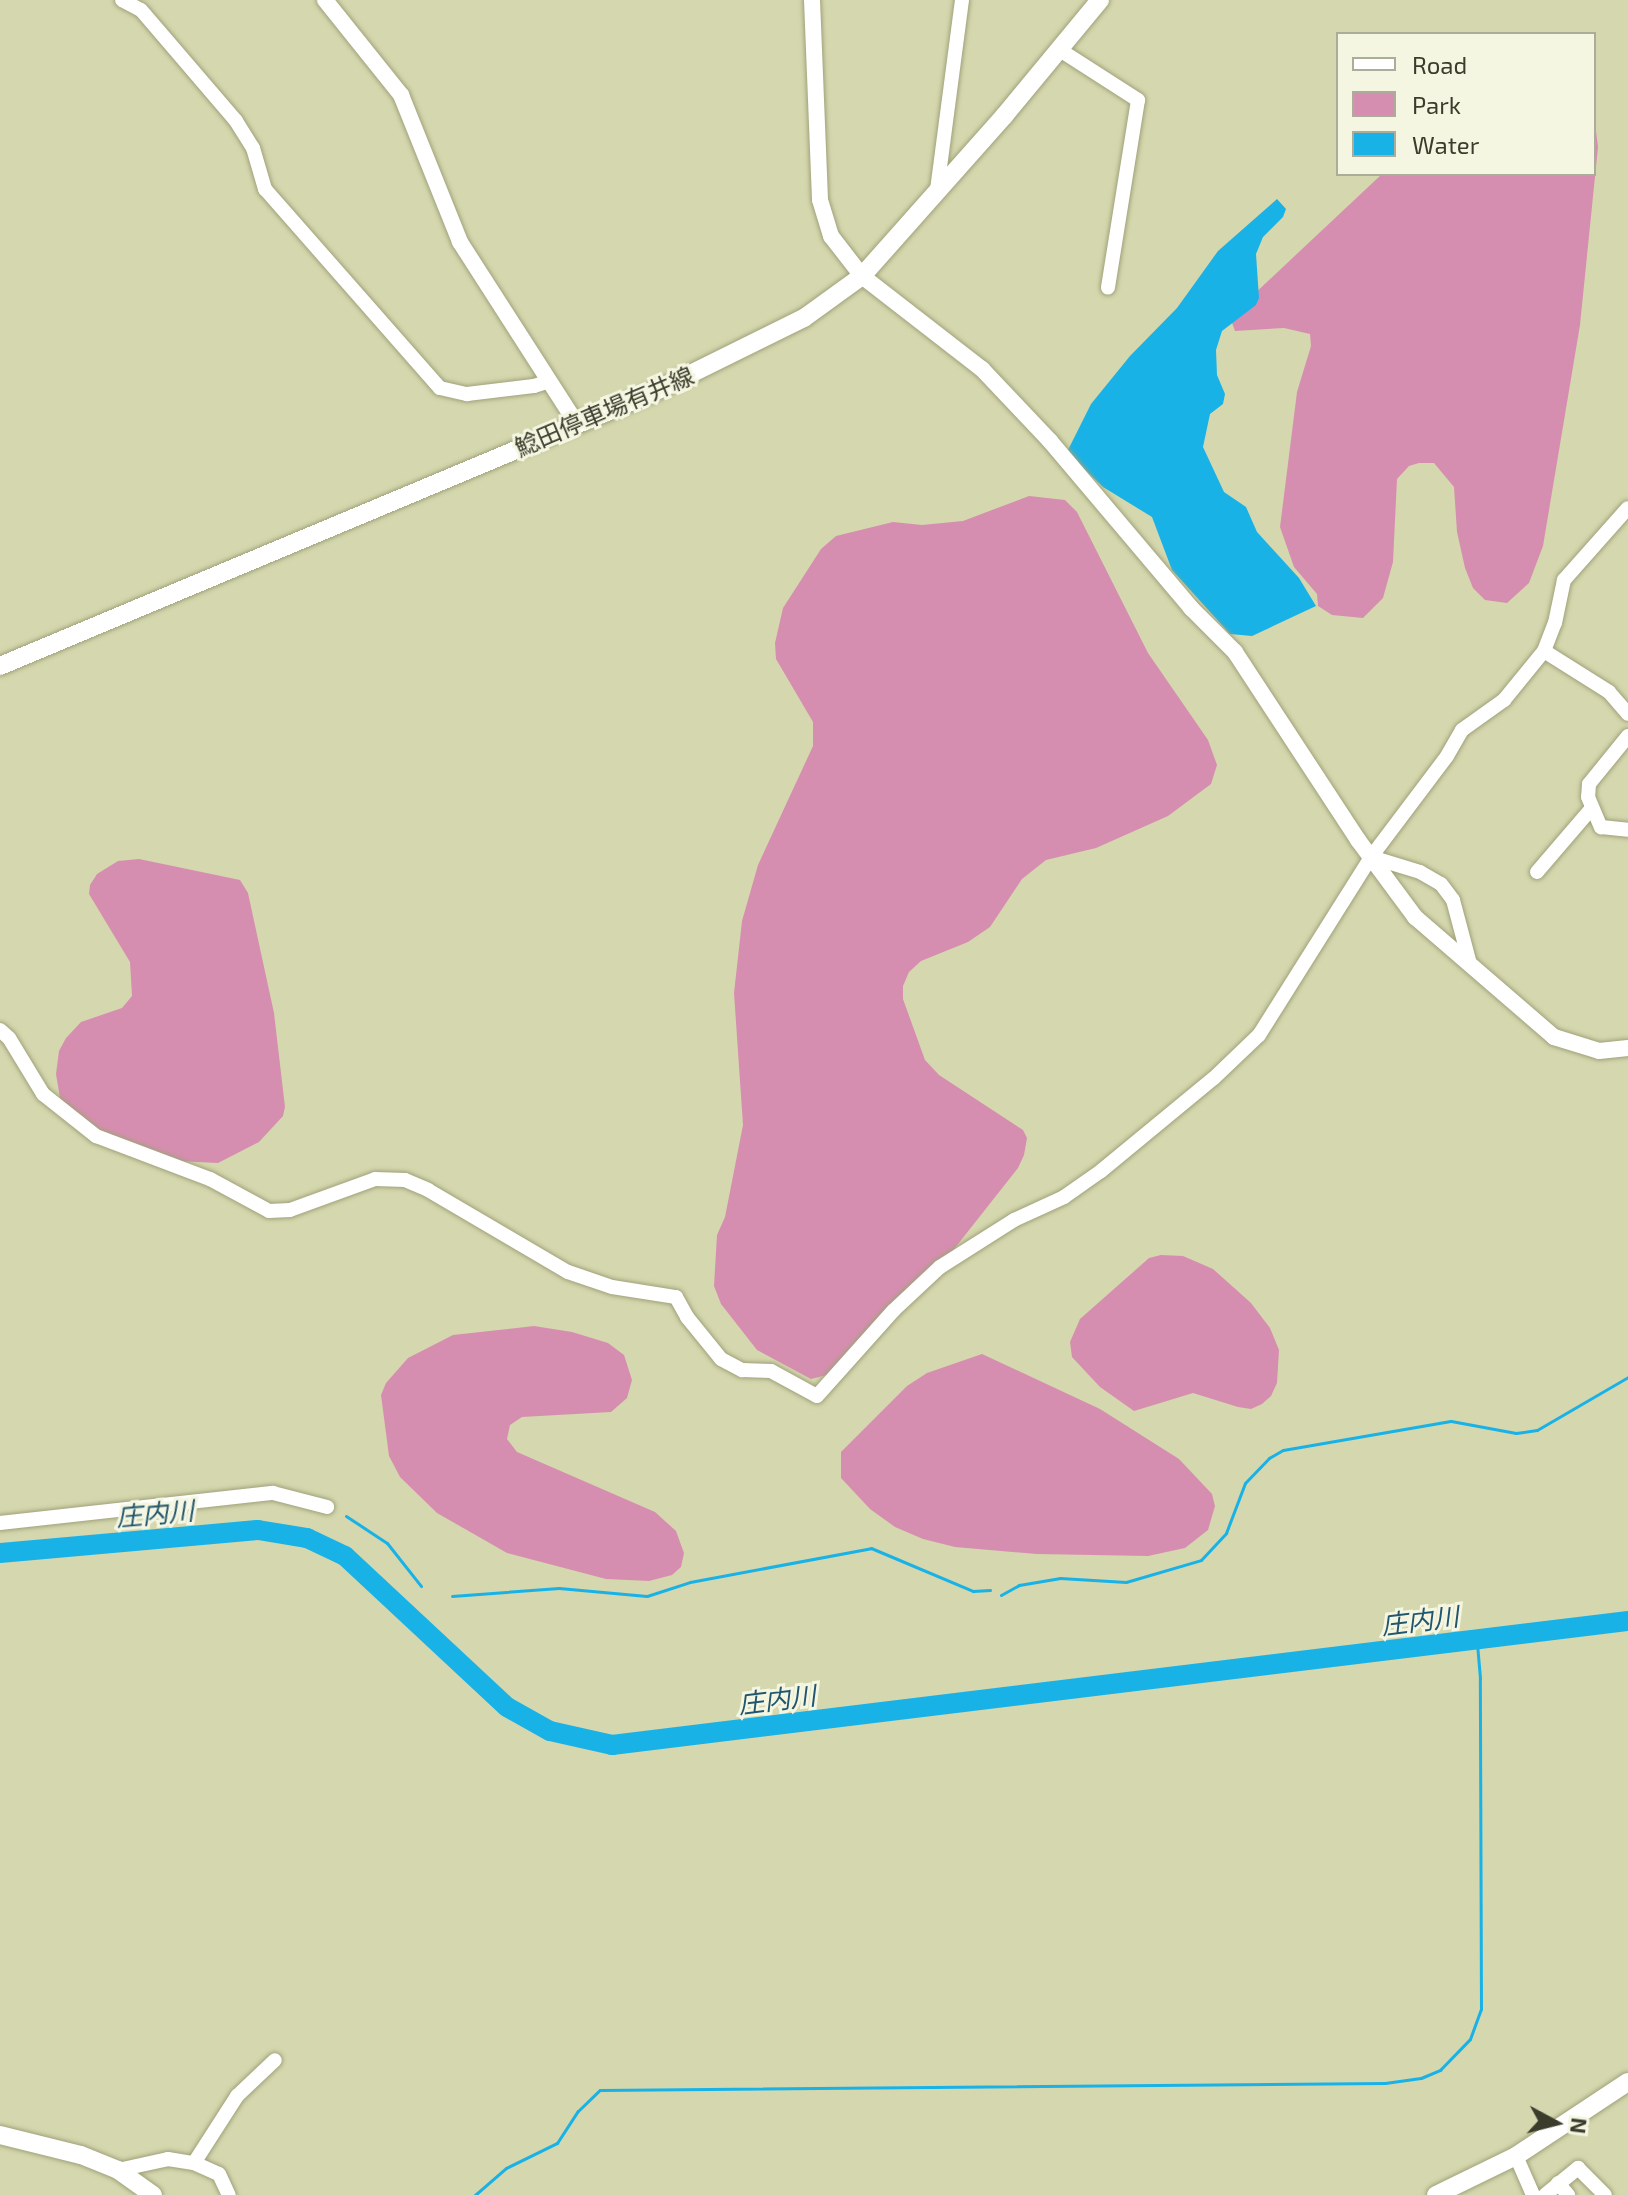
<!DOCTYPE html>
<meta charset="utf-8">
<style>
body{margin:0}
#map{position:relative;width:1628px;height:2195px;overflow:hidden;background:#d5d7ae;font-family:"Exo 2","Noto Sans JP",sans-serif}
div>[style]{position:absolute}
.green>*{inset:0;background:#d68eb0}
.water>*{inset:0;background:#19b2e7}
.stream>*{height:3px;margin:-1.5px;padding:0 1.5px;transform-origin:1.5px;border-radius:1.5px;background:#19b2e7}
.river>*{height:20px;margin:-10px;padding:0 10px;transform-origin:10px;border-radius:10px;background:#19b2e7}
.roads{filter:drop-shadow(0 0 2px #a0a27a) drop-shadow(0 0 2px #a0a27a)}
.minor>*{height:14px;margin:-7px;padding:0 7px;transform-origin:7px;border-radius:7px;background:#fff}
.tertiary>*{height:16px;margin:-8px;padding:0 8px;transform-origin:8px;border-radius:8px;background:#fff}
.secondary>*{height:18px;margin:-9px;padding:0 9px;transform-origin:9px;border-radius:9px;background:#fff}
span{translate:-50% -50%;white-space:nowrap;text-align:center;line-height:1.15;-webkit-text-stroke:6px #f5f6e2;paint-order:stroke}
.street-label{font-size:24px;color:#3c3c2c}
.water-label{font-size:26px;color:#21566c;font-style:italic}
.legend{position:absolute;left:1336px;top:32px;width:260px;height:144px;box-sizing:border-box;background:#f5f6e2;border:2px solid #abac99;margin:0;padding:10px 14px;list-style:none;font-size:24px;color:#3c3c2c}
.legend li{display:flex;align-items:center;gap:16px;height:40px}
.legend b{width:40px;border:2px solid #abac99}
.north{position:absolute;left:1516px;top:2083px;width:80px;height:80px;-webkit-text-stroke:6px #f5f6e2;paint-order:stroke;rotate:97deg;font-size:22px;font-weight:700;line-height:32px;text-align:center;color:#3c3c2c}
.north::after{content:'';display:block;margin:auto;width:28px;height:36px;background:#3c3c2c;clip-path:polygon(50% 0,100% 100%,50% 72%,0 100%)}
</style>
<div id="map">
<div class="green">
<div style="clip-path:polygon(1594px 115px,1598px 147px,1580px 325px,1543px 546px,1529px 583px,1507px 603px,1485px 600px,1473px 588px,1465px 568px,1457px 532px,1454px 487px,1434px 463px,1419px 463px,1409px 466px,1397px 479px,1393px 562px,1383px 598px,1363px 618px,1332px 615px,1318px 606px,1317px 594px,1294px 567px,1280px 527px,1297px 392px,1311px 346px,1310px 334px,1284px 328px,1235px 331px,1231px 320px,1235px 312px,1382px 174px,1594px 174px)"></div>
<div style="clip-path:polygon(1029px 496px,1065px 500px,1077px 512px,1148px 653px,1208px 740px,1217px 765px,1211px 784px,1168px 816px,1096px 848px,1046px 860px,1022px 879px,990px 927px,968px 942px,921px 961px,909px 972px,903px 986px,903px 999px,925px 1060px,939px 1075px,1023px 1130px,1027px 1138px,1024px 1155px,1018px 1168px,951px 1253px,896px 1298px,827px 1375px,811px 1379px,757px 1350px,721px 1304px,714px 1286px,717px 1235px,725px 1217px,743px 1125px,734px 993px,742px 921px,758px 865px,813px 746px,813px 722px,776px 659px,775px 643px,783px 608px,821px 549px,836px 536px,893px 522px,922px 525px,963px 521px)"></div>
<div style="clip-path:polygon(139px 859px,240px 880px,248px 893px,274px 1013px,285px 1107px,283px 1116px,259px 1142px,218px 1163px,136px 1159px,103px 1145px,69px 1115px,60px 1098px,56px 1074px,59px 1051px,66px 1038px,81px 1022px,122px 1008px,132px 996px,130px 962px,89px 894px,90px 885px,97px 874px,118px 861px)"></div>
<div style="clip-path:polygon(1161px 1255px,1183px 1256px,1213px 1269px,1251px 1303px,1270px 1328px,1279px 1350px,1277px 1383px,1271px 1396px,1262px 1404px,1251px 1409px,1238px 1407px,1193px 1393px,1134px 1411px,1100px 1387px,1072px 1357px,1070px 1342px,1080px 1319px,1149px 1258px)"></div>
<div style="clip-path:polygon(534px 1326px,572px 1332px,608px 1343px,624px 1355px,632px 1380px,627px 1398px,611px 1412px,522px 1417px,510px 1425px,507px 1439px,517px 1452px,655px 1512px,676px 1531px,684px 1553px,681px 1567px,672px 1575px,649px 1581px,606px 1579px,507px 1553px,437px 1513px,400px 1477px,389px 1456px,381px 1395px,386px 1383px,408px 1358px,453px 1335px)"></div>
<div style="clip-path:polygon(982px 1354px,1100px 1409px,1179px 1459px,1212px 1494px,1215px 1506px,1208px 1530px,1185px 1548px,1148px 1556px,1037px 1554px,955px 1547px,923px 1539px,895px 1527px,870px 1509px,841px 1478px,841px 1452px,907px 1386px,927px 1373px)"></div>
</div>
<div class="water">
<div style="clip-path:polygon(1277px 199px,1286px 209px,1283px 217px,1263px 237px,1256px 254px,1259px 298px,1256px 305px,1222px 331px,1216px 350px,1217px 375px,1225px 394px,1223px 404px,1210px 414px,1203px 447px,1224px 492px,1246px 507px,1257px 532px,1299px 578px,1316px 606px,1252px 636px,1230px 634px,1172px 570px,1152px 517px,1103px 487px,1067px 452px,1091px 404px,1130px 356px,1177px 308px,1218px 251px)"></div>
</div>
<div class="stream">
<div style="left:346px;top:1516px;width:49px;rotate:33.4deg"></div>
<div style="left:387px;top:1543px;width:55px;rotate:51.7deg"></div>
<div style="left:1001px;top:1595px;width:21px;rotate:-29deg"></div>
<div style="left:1019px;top:1585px;width:42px;rotate:-9.7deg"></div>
<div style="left:1060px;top:1578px;width:66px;rotate:3.5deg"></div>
<div style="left:1126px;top:1582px;width:78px;rotate:-16.3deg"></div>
<div style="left:1201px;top:1560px;width:37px;rotate:-47deg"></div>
<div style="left:1226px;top:1533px;width:53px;rotate:-69.2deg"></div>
<div style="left:1245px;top:1483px;width:35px;rotate:-46deg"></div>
<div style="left:1269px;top:1458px;width:16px;rotate:-30deg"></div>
<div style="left:1283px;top:1450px;width:170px;rotate:-9.8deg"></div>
<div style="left:1451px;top:1421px;width:66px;rotate:10.5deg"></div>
<div style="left:1516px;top:1433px;width:21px;rotate:-8deg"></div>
<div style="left:1537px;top:1430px;width:105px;rotate:-30.2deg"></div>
<div style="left:452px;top:1596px;width:107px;rotate:-4.3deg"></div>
<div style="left:559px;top:1588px;width:88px;rotate:5.2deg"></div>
<div style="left:647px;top:1596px;width:45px;rotate:-18deg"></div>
<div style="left:690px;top:1582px;width:184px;rotate:-10.6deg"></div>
<div style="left:871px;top:1548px;width:111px;rotate:22.9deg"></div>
<div style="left:973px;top:1591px;width:17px;rotate:-3deg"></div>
<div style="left:475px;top:2195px;width:41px;rotate:-41.1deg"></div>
<div style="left:506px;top:2168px;width:57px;rotate:-26.1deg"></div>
<div style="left:557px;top:2143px;width:38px;rotate:-57deg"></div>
<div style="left:578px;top:2111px;width:30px;rotate:-44deg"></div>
<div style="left:600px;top:2090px;width:785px;rotate:-0.51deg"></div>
<div style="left:1385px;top:2083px;width:36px;rotate:-8deg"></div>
<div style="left:1421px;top:2078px;width:21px;rotate:-23deg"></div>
<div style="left:1440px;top:2070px;width:43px;rotate:-45.9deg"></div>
<div style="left:1470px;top:2039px;width:32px;rotate:-70deg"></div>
<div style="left:1481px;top:2009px;width:331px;rotate:-90.2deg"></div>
<div style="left:1480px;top:1678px;width:37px;rotate:-95deg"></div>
</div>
<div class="river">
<div style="left:0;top:1553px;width:259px;rotate:-5.1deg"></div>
<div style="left:258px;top:1530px;width:50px;rotate:9.3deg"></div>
<div style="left:307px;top:1538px;width:42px;rotate:25.3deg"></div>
<div style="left:345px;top:1556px;width:221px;rotate:43deg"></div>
<div style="left:507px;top:1707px;width:49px;rotate:29.2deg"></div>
<div style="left:550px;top:1731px;width:64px;rotate:12.7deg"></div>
<div style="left:612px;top:1745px;width:1024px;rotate:-6.96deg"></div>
</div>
<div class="roads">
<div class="minor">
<div style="left:122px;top:0;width:21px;rotate:28deg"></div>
<div style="left:141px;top:10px;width:146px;rotate:49.4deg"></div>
<div style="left:236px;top:121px;width:32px;rotate:58deg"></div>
<div style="left:253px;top:148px;width:43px;rotate:73.7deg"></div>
<div style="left:265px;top:189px;width:265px;rotate:48.7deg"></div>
<div style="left:440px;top:388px;width:28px;rotate:13deg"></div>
<div style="left:467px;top:394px;width:67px;rotate:-6.8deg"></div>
<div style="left:534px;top:386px;width:16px;rotate:-18deg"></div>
<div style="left:1060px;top:50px;width:93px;rotate:32.7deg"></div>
<div style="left:1138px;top:100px;width:190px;rotate:99.1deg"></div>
<div style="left:937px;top:190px;width:192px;rotate:-82.5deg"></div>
<div style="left:1544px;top:651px;width:77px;rotate:32.2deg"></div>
<div style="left:1609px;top:692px;width:29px;rotate:49deg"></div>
<div style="left:1628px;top:736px;width:62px;rotate:129.1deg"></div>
<div style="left:1589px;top:784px;width:13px;rotate:94deg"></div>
<div style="left:1588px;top:797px;width:33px;rotate:67deg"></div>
<div style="left:1601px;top:827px;width:27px;rotate:6deg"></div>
<div style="left:1371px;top:857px;width:51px;rotate:17deg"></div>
<div style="left:1420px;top:872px;width:24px;rotate:30deg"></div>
<div style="left:1441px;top:884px;width:20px;rotate:53deg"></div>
<div style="left:1453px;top:900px;width:66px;rotate:75.1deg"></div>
<div style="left:1537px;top:872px;width:83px;rotate:-49.4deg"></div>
<div style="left:0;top:1030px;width:12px;rotate:42deg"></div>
<div style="left:9px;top:1038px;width:66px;rotate:58.7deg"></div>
<div style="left:43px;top:1094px;width:68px;rotate:38.4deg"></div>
<div style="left:96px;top:1136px;width:122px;rotate:20.7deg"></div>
<div style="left:210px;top:1179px;width:67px;rotate:28.5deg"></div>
<div style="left:269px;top:1211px;width:21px;rotate:-3deg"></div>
<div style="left:290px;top:1210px;width:90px;rotate:-20deg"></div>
<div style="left:375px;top:1179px;width:30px;rotate:2deg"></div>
<div style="left:405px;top:1180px;width:25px;rotate:23deg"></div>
<div style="left:428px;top:1190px;width:162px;rotate:30.4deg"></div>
<div style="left:568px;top:1272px;width:46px;rotate:18.8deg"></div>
<div style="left:612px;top:1287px;width:65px;rotate:8.9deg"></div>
<div style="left:676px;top:1297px;width:23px;rotate:61deg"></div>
<div style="left:687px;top:1317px;width:54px;rotate:51deg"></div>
<div style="left:721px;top:1359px;width:24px;rotate:28deg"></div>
<div style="left:742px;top:1370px;width:29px;rotate:2deg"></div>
<div style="left:771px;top:1371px;width:52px;rotate:28.5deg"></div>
<div style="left:817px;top:1396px;width:115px;rotate:-48.2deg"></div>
<div style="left:894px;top:1310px;width:63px;rotate:-43.1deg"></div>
<div style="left:940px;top:1267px;width:88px;rotate:-32.4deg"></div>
<div style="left:1014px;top:1220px;width:55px;rotate:-24.7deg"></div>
<div style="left:1064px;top:1197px;width:45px;rotate:-35.1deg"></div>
<div style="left:1101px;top:1171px;width:146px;rotate:-39.5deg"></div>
<div style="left:1214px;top:1078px;width:62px;rotate:-43.7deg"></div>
<div style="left:1259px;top:1035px;width:210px;rotate:-57.8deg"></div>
<div style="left:1371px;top:857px;width:126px;rotate:-53deg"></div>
<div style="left:1447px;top:756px;width:30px;rotate:-60deg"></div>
<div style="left:1462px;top:730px;width:52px;rotate:-35.5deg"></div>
<div style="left:1504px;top:700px;width:63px;rotate:-50.8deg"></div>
<div style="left:1544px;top:651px;width:30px;rotate:-69deg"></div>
<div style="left:1555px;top:623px;width:44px;rotate:-78.2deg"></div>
<div style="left:1564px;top:580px;width:96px;rotate:-48.4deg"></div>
<div style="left:0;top:1523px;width:275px;rotate:-6.3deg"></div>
<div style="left:273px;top:1493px;width:56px;rotate:14.5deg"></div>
<div style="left:1516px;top:2156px;width:43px;rotate:66.4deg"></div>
<div style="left:194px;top:2163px;width:80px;rotate:-57.3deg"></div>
<div style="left:237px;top:2096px;width:52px;rotate:-43.5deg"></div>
<div style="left:118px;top:2170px;width:51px;rotate:-12.4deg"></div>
<div style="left:168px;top:2159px;width:26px;rotate:9deg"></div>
<div style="left:194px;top:2163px;width:27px;rotate:24deg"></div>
<div style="left:219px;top:2174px;width:23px;rotate:65deg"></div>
<div style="left:1558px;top:2183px;width:16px;rotate:50deg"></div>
<div style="left:1545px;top:2195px;width:43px;rotate:-39.3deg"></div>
<div style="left:1578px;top:2168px;width:38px;rotate:45deg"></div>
</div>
<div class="tertiary">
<div style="left:325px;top:0;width:122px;rotate:51.3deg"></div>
<div style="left:401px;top:95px;width:158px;rotate:68.1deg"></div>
<div style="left:460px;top:242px;width:215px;rotate:57.3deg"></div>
<div style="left:812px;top:0;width:200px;rotate:87.7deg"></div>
<div style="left:820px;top:200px;width:38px;rotate:73deg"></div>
<div style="left:831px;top:236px;width:51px;rotate:52.2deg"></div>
<div style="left:862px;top:276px;width:152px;rotate:37.8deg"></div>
<div style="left:982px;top:369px;width:99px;rotate:46.6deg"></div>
<div style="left:1050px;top:441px;width:219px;rotate:49.8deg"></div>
<div style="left:1191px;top:608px;width:62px;rotate:45deg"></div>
<div style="left:1235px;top:652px;width:225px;rotate:56.8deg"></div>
<div style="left:1358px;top:840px;width:96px;rotate:53.5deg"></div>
<div style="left:1415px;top:917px;width:184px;rotate:40.8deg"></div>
<div style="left:1554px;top:1037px;width:47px;rotate:17.3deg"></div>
<div style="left:1599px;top:1051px;width:29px;rotate:-6deg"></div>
</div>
<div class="secondary">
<div style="left:0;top:666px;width:707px;rotate:-22.72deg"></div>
<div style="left:652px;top:393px;width:169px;rotate:-26.3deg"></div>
<div style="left:804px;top:318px;width:72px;rotate:-35.9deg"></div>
<div style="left:862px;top:276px;width:214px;rotate:-48.4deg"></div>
<div style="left:1004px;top:116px;width:151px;rotate:-50.4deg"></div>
<div style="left:0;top:2135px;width:83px;rotate:13.9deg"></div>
<div style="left:81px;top:2155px;width:40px;rotate:22deg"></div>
<div style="left:118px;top:2170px;width:43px;rotate:35.5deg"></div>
<div style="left:1436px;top:2195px;width:89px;rotate:-26deg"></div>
<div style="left:1516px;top:2156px;width:134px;rotate:-33.5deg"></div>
</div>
</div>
<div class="street-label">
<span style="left:604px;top:411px;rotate:-23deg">鯰田停車場有井線</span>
</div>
<div class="water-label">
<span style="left:155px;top:1513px;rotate:-5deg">庄内川</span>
<span style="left:1420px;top:1620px;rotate:-7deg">庄内川</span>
<span style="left:777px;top:1699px;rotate:-7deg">庄内川</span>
</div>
<ul class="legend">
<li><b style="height:10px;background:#fff"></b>Road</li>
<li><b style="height:22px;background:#d68eb0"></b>Park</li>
<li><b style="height:22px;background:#19b2e7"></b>Water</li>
</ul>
<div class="north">N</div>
</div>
